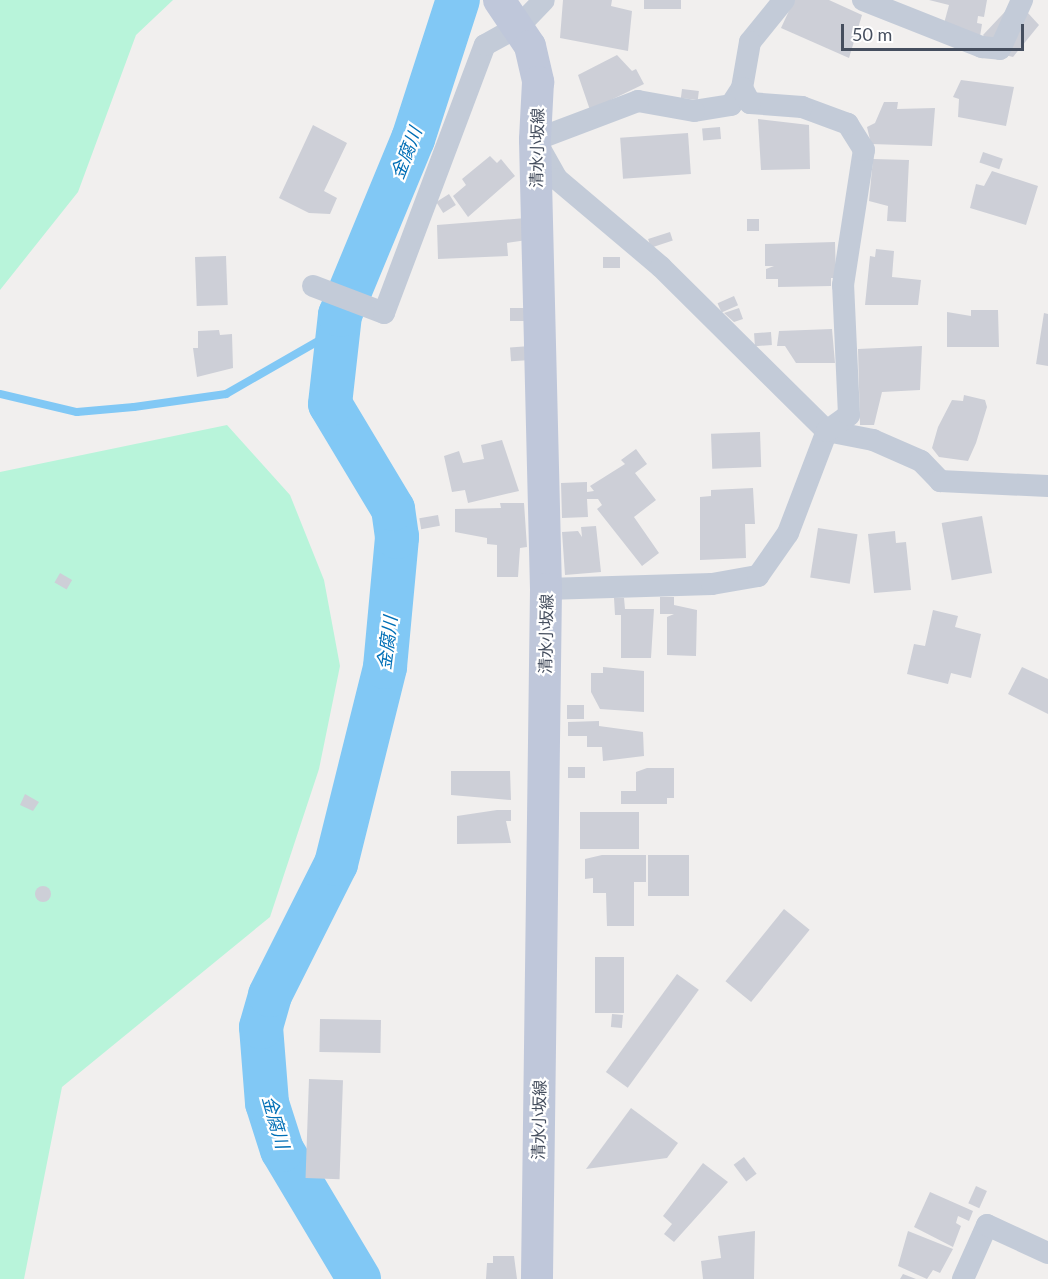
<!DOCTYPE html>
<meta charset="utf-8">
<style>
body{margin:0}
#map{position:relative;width:1048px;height:1279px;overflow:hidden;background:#f1efee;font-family:Lato,"Noto Sans JP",sans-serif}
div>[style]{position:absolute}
.green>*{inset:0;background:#b8f4da}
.stream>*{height:8px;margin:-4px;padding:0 4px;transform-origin:4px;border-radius:4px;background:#81c8f5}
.river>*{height:44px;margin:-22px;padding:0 22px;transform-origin:22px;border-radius:22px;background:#81c8f5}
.building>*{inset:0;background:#cdcfd7;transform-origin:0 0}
.round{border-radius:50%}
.street>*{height:22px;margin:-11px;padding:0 11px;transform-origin:11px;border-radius:11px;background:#c3cbd8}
.secondary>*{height:32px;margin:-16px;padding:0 16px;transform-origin:16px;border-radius:16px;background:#bfc7da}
span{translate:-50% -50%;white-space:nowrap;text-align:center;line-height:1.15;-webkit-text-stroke:4.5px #fff;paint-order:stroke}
.street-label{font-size:16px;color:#454e5e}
.water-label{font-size:18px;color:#006fb6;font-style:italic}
.scale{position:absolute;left:841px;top:24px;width:183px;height:27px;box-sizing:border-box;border:3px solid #454e5e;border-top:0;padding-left:8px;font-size:18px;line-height:21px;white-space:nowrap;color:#454e5e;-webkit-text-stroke:4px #fff;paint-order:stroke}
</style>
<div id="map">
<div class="green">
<div style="clip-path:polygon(0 0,173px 0,136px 35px,78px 192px,0 290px)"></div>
<div style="clip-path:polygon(227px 425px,290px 495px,324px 580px,340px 666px,319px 769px,270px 917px,62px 1087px,24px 1279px,0 1279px,0 472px)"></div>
</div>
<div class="stream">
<div style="left:0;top:394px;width:79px;rotate:13.2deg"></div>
<div style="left:77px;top:412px;width:57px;rotate:-5deg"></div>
<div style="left:134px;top:407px;width:93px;rotate:-8deg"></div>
<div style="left:226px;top:394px;width:114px;rotate:-29.9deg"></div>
<div style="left:325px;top:337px;width:17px;rotate:57deg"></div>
</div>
<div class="river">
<div style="left:359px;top:1279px;width:150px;rotate:-120.8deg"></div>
<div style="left:282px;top:1150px;width:49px;rotate:-107.7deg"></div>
<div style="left:267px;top:1103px;width:76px;rotate:-94.5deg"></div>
<div style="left:261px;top:1027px;width:33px;rotate:-74deg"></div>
<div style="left:270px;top:995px;width:147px;rotate:-63.3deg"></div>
<div style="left:336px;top:864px;width:203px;rotate:-76deg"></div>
<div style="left:385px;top:667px;width:131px;rotate:-84.7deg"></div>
<div style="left:397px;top:537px;width:28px;rotate:-98deg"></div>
<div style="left:393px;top:509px;width:122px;rotate:-121deg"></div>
<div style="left:330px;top:404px;width:90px;rotate:-83.6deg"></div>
<div style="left:340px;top:315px;width:191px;rotate:-67.5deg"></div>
<div style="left:413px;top:139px;width:146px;rotate:-72.1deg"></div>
</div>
<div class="building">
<div style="clip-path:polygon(563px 0,612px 0,611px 6px,632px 11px,628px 51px,560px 38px)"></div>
<div style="left:644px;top:0;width:37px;height:9px"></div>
<div style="clip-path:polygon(794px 0,829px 0,862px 15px,849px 58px,781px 28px)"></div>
<div style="clip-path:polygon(929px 0,987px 0,984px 17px,978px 16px,977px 23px,982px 24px,979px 43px,939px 42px,949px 5px)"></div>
<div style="clip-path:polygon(1016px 0,1039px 25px,1013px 57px,997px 53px,983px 35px)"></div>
<div style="clip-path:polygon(617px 55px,632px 71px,636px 69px,644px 84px,590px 110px,578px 75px)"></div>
<div style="clip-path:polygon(961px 80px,1014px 87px,1006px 126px,958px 117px,959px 99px,953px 97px)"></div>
<div style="left:682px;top:89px;width:17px;height:9px;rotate:7deg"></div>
<div style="clip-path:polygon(884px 102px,898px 102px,897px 109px,935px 108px,932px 146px,871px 144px,867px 127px,875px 123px)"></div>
<div style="clip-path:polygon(758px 119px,809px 125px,810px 169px,761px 170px)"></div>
<div style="clip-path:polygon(313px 125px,347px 143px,324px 191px,337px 198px,330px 214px,309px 213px,279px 198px)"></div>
<div style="left:720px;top:127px;width:12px;height:18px;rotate:85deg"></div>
<div style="left:688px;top:133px;width:41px;height:68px;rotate:86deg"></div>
<div style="left:983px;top:152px;width:21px;height:11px;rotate:19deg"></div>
<div style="clip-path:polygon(490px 156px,497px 163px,501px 159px,515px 176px,468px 217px,453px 196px,466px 185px,462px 179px)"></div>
<div style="clip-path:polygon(873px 159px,909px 160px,906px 222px,887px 221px,888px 206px,869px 201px)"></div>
<div style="clip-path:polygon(992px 171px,1038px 186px,1026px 225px,970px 208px,976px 184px,984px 186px)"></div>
<div style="left:449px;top:194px;width:13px;height:15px;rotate:58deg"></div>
<div style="clip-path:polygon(526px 218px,527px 240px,507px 243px,508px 256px,438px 259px,437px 225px)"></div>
<div style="left:747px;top:219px;width:12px;height:12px"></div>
<div style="left:670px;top:232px;width:9px;height:23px;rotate:72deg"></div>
<div style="clip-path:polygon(835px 242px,836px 278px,831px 278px,831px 286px,778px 287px,778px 279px,766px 279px,766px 269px,774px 266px,765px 266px,765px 244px)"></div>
<div style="clip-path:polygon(876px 249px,894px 251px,892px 277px,921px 280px,918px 305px,865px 305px,870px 256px,875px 257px)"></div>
<div style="left:226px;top:256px;width:49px;height:31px;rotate:88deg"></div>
<div style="left:620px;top:257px;width:11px;height:17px;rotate:90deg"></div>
<div style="left:734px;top:296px;width:10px;height:18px;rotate:66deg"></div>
<div style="left:530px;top:308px;width:13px;height:20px;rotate:90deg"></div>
<div style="clip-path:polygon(739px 308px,743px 319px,734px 322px,724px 313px)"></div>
<div style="clip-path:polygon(971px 310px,998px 310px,999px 347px,947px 347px,947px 312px,971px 316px)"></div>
<div style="clip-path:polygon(1044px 313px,1048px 314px,1048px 366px,1036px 364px)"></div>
<div style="clip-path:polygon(832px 329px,835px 363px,796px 363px,785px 346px,777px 346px,779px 331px)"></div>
<div style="clip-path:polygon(219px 330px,220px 335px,232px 334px,233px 368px,197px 377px,193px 348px,198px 348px,198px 331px)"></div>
<div style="left:771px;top:332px;width:13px;height:17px;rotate:86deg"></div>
<div style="left:530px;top:346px;width:14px;height:20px;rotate:86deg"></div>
<div style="clip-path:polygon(922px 346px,920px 390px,882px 392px,874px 425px,860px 425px,858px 349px)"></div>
<div style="clip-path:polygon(964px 395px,985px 400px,987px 407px,976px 443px,968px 461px,939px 457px,932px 448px,938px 427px,952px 400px,963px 401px)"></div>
<div style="left:760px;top:432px;width:35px;height:49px;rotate:88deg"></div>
<div style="clip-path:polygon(502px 440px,519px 491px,468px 503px,465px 490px,452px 492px,444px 456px,459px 451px,463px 463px,484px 459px,481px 445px)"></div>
<div style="clip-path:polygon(636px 449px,647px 464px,635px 473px,656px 500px,634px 517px,659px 553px,642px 566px,597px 509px,602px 505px,598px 499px,587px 499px,588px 517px,562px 518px,561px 483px,587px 482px,587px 492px,594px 491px,590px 486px,625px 464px,621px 460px)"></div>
<div style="clip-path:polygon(753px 488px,755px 524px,745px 524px,746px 558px,700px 560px,700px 497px,711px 496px,711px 490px)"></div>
<div style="clip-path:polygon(500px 503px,524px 503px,527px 547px,520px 548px,518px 577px,497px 577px,497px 545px,487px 544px,487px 538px,455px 532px,455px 509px,501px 508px)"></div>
<div style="left:438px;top:515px;width:11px;height:19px;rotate:80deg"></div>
<div style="left:982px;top:516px;width:58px;height:41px;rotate:80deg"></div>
<div style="clip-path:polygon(596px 526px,601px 572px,565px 575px,562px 532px,578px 531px,582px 537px,581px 527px)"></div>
<div style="left:818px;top:528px;width:40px;height:50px;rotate:9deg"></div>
<div style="clip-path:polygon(895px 531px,896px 543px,906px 542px,911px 590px,874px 593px,868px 534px)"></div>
<div style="left:60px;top:573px;width:14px;height:11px;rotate:30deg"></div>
<div style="clip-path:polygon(660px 597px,674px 597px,674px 605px,697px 610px,696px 656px,667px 655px,667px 617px,674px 614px,660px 614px)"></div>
<div style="clip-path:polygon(614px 598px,624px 598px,625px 609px,654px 609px,651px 658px,621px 658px,621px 615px,615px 615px)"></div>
<div style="clip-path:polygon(933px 610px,958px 616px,955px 627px,981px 634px,971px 678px,951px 673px,948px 684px,907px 674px,914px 644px,925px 646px)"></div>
<div style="clip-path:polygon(603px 667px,644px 671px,644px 712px,600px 709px,591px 692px,591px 673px,603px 673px)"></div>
<div style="clip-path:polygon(1022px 667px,1048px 679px,1048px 714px,1008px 694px)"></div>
<div style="left:567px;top:705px;width:17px;height:14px"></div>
<div style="clip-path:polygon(599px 721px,599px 726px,643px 732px,644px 756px,603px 761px,602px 747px,587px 747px,587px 736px,568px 736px,568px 722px)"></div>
<div style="left:568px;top:767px;width:17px;height:11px"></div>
<div style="clip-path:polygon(647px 768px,674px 768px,674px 798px,667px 798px,667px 804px,621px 804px,621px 791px,636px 791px,636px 772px)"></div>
<div style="clip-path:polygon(451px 771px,510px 771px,511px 800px,451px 795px)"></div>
<div style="clip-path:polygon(25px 794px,39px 802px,33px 811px,20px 805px)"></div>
<div style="clip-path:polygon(497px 810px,511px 810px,511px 821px,506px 821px,511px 843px,457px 844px,457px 816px)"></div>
<div style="left:639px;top:812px;width:37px;height:59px;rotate:90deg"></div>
<div style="clip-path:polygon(602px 855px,646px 855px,646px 882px,634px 882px,634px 926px,607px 926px,606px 893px,593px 893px,593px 878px,585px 879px,585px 859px)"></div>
<div style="left:648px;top:855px;width:41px;height:41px"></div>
<div class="round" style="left:35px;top:886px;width:16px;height:16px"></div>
<div style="left:784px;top:909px;width:33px;height:93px;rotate:39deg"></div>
<div style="left:595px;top:957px;width:29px;height:56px"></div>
<div style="left:677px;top:974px;width:27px;height:121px;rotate:36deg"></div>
<div style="left:612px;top:1014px;width:11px;height:13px;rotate:5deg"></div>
<div style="left:320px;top:1019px;width:61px;height:33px;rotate:1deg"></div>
<div style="left:309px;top:1079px;width:34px;height:99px;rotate:2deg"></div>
<div style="clip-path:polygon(631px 1108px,678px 1143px,667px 1158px,586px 1169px)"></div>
<div style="left:744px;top:1157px;width:21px;height:13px;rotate:53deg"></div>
<div style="clip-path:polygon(703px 1163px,728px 1182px,674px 1242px,664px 1234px,672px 1224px,663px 1216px)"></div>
<div style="left:976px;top:1186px;width:12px;height:19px;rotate:24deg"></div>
<div style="clip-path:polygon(930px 1192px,973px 1211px,969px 1221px,958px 1216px,956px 1223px,961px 1226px,953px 1247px,914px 1227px)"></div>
<div style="clip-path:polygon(755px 1231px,754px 1279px,703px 1279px,701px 1261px,721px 1258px,718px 1236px)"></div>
<div style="clip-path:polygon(908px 1231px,953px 1249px,940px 1273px,933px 1270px,927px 1279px,898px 1266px)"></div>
<div style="clip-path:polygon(493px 1256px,514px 1256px,517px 1279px,486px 1279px,487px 1263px,493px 1263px)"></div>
<div style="clip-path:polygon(903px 1274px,916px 1279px,900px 1279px)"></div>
</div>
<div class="street">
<div style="left:784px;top:0;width:54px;rotate:129deg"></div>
<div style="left:750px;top:42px;width:47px;rotate:99.9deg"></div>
<div style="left:742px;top:88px;width:20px;rotate:123deg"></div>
<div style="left:731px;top:105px;width:37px;rotate:171deg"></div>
<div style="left:694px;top:111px;width:57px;rotate:-169.9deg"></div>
<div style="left:638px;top:101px;width:110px;rotate:159.3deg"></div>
<div style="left:535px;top:140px;width:45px;rotate:60.6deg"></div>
<div style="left:557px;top:179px;width:136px;rotate:40.2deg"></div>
<div style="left:661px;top:267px;width:233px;rotate:44.7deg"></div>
<div style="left:827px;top:431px;width:47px;rotate:11.1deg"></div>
<div style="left:873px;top:440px;width:52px;rotate:23.6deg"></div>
<div style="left:921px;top:461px;width:28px;rotate:46deg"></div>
<div style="left:940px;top:481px;width:108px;rotate:2.7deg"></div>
<div style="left:863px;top:0;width:128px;rotate:21.6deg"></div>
<div style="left:982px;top:47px;width:18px;rotate:6deg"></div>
<div style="left:1000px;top:49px;width:54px;rotate:-65.8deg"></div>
<div style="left:313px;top:286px;width:76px;rotate:20.8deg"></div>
<div style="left:384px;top:313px;width:286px;rotate:-69.4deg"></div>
<div style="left:485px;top:45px;width:38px;rotate:-29deg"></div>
<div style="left:518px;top:27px;width:37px;rotate:-46deg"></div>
<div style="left:546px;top:589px;width:166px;rotate:-1.7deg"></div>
<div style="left:712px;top:584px;width:47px;rotate:-9.9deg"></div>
<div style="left:758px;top:576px;width:52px;rotate:-55.1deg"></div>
<div style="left:788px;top:533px;width:109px;rotate:-69.1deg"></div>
<div style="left:827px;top:431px;width:27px;rotate:-36deg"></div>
<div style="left:849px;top:415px;width:130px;rotate:-92.6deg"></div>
<div style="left:843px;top:285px;width:137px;rotate:-81.2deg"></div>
<div style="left:864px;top:150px;width:31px;rotate:-122deg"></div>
<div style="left:848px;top:124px;width:49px;rotate:-159.7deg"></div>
<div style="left:802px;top:107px;width:52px;rotate:-175.6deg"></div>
<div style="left:750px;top:103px;width:17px;rotate:-118deg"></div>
<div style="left:963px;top:1279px;width:59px;rotate:-66deg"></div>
<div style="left:987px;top:1225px;width:67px;rotate:24.7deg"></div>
</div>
<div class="secondary">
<div style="left:499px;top:0;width:55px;rotate:56deg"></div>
<div style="left:530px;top:46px;width:37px;rotate:77deg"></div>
<div style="left:538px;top:82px;width:58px;rotate:93deg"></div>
<div style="left:535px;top:140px;width:449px;rotate:88.6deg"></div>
<div style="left:546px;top:589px;width:690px;rotate:90.75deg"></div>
</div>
<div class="street-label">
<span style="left:537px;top:148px;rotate:-89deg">清水小坂線</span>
<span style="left:546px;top:634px;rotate:-89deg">清水小坂線</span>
<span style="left:539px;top:1120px;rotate:-89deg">清水小坂線</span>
</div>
<div class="water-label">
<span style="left:406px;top:153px;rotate:-69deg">金腐川</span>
<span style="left:387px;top:643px;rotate:-83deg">金腐川</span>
<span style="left:276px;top:1122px;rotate:74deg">金腐川</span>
</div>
<div class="scale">50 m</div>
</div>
